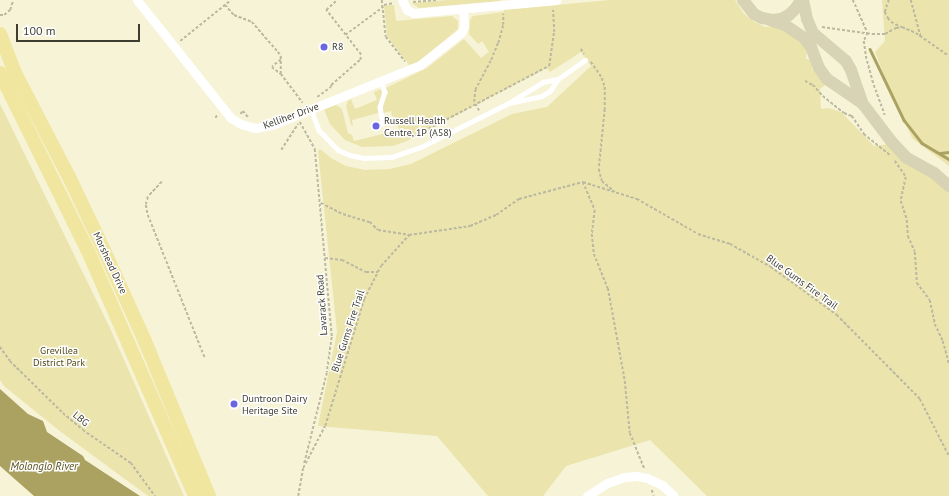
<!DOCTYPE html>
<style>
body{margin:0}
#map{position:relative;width:949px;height:496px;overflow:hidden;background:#f6f3d6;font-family:"PT Sans",sans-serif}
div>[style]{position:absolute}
.green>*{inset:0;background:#ebe4ac}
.water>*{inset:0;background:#aba262}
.stream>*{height:2.5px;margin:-1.25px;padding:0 1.25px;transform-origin:1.25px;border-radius:1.25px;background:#aba262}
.path>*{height:1.5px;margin-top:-0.75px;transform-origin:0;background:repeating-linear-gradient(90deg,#bbb9a2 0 3px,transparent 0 5px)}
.lane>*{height:4.5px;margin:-2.25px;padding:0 2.25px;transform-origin:2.25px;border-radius:2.25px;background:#fff}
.street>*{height:9px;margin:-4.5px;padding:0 4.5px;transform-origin:4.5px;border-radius:4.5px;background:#fff}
.secondary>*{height:12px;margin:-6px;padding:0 6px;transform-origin:6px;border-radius:6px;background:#d8d3b4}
.primary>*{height:14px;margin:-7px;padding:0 7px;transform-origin:7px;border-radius:7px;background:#f0e6a0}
.dots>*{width:11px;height:11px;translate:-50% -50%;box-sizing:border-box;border:2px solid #fefefe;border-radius:50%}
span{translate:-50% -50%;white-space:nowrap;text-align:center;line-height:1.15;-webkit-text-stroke:3px #fefefe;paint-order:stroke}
.poi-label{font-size:10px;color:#3e3d32}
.left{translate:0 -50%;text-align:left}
.street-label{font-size:10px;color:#3e3d32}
.park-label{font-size:10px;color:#514a18}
.water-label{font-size:11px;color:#58511f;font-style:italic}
.scale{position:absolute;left:16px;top:24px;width:124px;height:18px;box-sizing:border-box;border:2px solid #3e3d32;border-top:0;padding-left:5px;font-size:12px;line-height:14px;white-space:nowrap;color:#3e3d32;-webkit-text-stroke:3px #fefefe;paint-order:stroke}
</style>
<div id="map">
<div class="green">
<div style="clip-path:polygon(448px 0,500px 0,500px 1px,419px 8px,412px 3px)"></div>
<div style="clip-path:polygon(610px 0,735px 0,744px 14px,753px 21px,765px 27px,780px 26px,807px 48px,806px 59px,813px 60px,812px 69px,825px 85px,820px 89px,821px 109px,829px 108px,841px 112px,874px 146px,890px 144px,949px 192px,949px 496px,707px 496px,650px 440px,566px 466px,543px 496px,488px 496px,437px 436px,318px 426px,337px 332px,318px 151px,320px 149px,331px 158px,346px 166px,365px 170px,390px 169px,411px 164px,512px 114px,547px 107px,591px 66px,581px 52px,550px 72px,547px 68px,407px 141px,393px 146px,362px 147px,345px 140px,330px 124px,324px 109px,336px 105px,342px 109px,348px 133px,352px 135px,354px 141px,399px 130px,396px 118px,392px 116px,391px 111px,383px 113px,383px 104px,387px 94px,386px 88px,427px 68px,464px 39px,481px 58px,489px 52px,482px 41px,478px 44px,469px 34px,470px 20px,473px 16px,504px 12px,504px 10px)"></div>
<div style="clip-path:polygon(882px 0,949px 0,949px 166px,912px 138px,886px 80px,875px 52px,885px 41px)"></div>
<div style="clip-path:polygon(394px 5px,396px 21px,452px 16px,458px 21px,458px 29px,418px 62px,410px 66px,387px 36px,384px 6px)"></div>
<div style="clip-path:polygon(381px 89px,382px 93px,378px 106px,378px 113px,352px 120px,353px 126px,351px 125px,346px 106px,348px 101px,351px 99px,355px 109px,377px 100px,374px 92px)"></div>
<div style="clip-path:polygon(0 104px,110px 328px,184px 496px,148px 496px,61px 432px,4px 386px,0 380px)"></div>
</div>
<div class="water">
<div style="clip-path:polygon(0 389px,28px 414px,43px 421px,47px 432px,83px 456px,85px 460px,140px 496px,34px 496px,0 466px)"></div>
</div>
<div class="stream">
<div style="left:870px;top:49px;width:79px;rotate:64.4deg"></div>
<div style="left:904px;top:120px;width:29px;rotate:52deg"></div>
<div style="left:922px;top:143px;width:31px;rotate:31deg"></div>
<div style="left:940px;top:153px;width:9px;rotate:-6deg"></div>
</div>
<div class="path">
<div style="left:382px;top:0;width:37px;rotate:84deg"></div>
<div style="left:386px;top:37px;width:31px;rotate:52deg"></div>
<div style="left:853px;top:0;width:36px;rotate:66deg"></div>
<div style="left:889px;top:0;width:13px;rotate:108deg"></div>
<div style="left:885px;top:12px;width:7px;rotate:63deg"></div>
<div style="left:888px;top:18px;width:5px;rotate:53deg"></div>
<div style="left:891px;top:22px;width:11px;rotate:27deg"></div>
<div style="left:911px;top:0;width:38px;rotate:75deg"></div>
<div style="left:413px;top:2px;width:24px;rotate:-5deg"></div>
<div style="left:225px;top:5px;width:13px;rotate:48deg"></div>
<div style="left:234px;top:15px;width:19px;rotate:21deg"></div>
<div style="left:252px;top:22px;width:40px;rotate:49deg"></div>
<div style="left:278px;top:52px;width:5px;rotate:53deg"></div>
<div style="left:281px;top:56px;width:18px;rotate:90deg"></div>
<div style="left:281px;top:74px;width:36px;rotate:53deg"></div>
<div style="left:384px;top:5px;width:10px;rotate:-11deg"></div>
<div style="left:0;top:15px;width:4px"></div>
<div style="left:4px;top:15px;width:8px;rotate:-40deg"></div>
<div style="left:10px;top:10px;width:10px;rotate:-73deg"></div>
<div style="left:822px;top:27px;width:50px;rotate:8deg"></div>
<div style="left:872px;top:34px;width:13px"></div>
<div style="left:885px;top:34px;width:13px;rotate:-29deg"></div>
<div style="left:896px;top:28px;width:6px;rotate:-9deg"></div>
<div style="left:902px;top:27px;width:15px;rotate:23deg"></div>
<div style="left:916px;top:33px;width:40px;rotate:34.9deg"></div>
<div style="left:868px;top:33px;width:9px;rotate:117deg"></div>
<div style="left:864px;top:41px;width:15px;rotate:82deg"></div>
<div style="left:866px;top:56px;width:30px;rotate:75deg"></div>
<div style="left:874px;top:85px;width:32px;rotate:70deg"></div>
<div style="left:345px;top:35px;width:47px;rotate:-36.4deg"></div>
<div style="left:180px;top:41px;width:65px;rotate:-38.8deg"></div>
<div style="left:581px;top:49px;width:6px;rotate:59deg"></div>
<div style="left:281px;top:60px;width:11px;rotate:142deg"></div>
<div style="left:272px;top:67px;width:11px;rotate:38deg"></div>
<div style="left:591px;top:62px;width:19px;rotate:55deg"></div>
<div style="left:602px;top:78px;width:9px;rotate:72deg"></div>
<div style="left:605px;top:87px;width:22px;rotate:90deg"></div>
<div style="left:605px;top:109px;width:60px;rotate:95.7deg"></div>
<div style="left:599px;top:169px;width:12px;rotate:76deg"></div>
<div style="left:602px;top:181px;width:16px;rotate:40deg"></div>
<div style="left:805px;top:81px;width:9px;rotate:27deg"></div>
<div style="left:813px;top:85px;width:15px;rotate:48deg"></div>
<div style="left:823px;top:96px;width:27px;rotate:39deg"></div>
<div style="left:844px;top:113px;width:9px;rotate:21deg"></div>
<div style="left:852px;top:116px;width:22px;rotate:56deg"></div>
<div style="left:864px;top:134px;width:33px;rotate:39deg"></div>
<div style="left:317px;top:97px;width:17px;rotate:-36deg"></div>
<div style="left:331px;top:87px;width:2px;rotate:-90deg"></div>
<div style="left:331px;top:85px;width:38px;rotate:-41deg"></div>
<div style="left:360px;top:60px;width:5px;rotate:-79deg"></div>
<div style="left:361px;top:55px;width:57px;rotate:-127.9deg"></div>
<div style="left:326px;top:10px;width:15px;rotate:-42deg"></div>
<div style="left:479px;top:111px;width:10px;rotate:-119deg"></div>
<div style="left:474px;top:102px;width:12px;rotate:-85deg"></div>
<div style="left:475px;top:90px;width:34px;rotate:-62deg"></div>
<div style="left:491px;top:60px;width:18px;rotate:-68deg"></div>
<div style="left:498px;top:43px;width:19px;rotate:-74deg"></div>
<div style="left:503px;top:25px;width:11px;rotate:-90deg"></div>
<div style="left:240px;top:114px;width:4px;rotate:-45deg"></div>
<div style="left:243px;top:111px;width:8px;rotate:50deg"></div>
<div style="left:215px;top:118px;width:5px;rotate:-53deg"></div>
<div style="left:300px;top:122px;width:31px;rotate:61deg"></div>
<div style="left:315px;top:149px;width:189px;rotate:84.8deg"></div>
<div style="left:332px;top:337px;width:36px;rotate:98deg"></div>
<div style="left:327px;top:373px;width:95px;rotate:104deg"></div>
<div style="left:411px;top:138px;width:156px;rotate:-27.6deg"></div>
<div style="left:549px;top:66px;width:34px;rotate:-82deg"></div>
<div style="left:554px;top:32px;width:22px;rotate:-93deg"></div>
<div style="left:281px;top:150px;width:31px;rotate:-57deg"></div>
<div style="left:895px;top:161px;width:19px;rotate:55deg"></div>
<div style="left:906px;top:177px;width:25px;rotate:102deg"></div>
<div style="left:901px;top:201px;width:20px;rotate:72deg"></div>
<div style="left:907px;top:220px;width:16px;rotate:86deg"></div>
<div style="left:908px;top:236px;width:17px;rotate:66deg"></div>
<div style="left:915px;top:252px;width:31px;rotate:86deg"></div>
<div style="left:917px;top:283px;width:21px;rotate:53deg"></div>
<div style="left:930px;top:300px;width:25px;rotate:78deg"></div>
<div style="left:935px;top:324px;width:19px;rotate:65deg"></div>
<div style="left:943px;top:341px;width:23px;rotate:75deg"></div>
<div style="left:162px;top:182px;width:21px;rotate:133deg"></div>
<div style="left:148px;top:197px;width:8px;rotate:104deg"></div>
<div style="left:146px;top:205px;width:10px;rotate:79deg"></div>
<div style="left:148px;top:215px;width:154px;rotate:68.3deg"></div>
<div style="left:583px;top:182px;width:30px;rotate:67deg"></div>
<div style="left:595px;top:210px;width:24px;rotate:97deg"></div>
<div style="left:592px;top:234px;width:20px;rotate:84deg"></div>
<div style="left:594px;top:254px;width:37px;rotate:68deg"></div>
<div style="left:608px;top:288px;width:95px;rotate:79.6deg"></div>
<div style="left:625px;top:381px;width:52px;rotate:84.5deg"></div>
<div style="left:630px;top:433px;width:38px;rotate:68deg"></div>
<div style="left:321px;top:203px;width:25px;rotate:27deg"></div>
<div style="left:343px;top:214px;width:28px;rotate:17deg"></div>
<div style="left:370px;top:222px;width:11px;rotate:45deg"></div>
<div style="left:378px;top:230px;width:31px;rotate:9deg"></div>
<div style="left:325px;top:258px;width:17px;rotate:7deg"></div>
<div style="left:342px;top:260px;width:27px;rotate:27deg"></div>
<div style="left:366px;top:272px;width:12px"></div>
<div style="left:0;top:347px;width:17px;rotate:54deg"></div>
<div style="left:10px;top:361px;width:74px;rotate:44.5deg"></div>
<div style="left:63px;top:413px;width:26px;rotate:40deg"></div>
<div style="left:83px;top:430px;width:58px;rotate:34.5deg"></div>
<div style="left:131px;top:463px;width:41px;rotate:54deg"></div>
<div style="left:303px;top:468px;width:47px;rotate:-62.4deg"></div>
<div style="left:325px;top:426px;width:133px;rotate:-72.9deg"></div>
<div style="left:364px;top:299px;width:37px;rotate:-63deg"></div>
<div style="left:381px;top:266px;width:42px;rotate:-47.9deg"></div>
<div style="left:409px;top:235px;width:62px;rotate:-8.4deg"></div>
<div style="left:470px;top:226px;width:28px;rotate:-23deg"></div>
<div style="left:496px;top:215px;width:28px;rotate:-35deg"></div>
<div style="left:519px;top:199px;width:66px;rotate:-14.9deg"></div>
<div style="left:583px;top:182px;width:57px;rotate:17.5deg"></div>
<div style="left:637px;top:199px;width:70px;rotate:29.8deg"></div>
<div style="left:698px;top:234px;width:34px;rotate:17deg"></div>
<div style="left:730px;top:244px;width:47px;rotate:29.3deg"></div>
<div style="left:771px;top:267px;width:82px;rotate:36deg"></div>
<div style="left:837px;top:315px;width:118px;rotate:45.3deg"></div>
<div style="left:920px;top:399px;width:64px;rotate:63deg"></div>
<div style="left:652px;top:490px;width:6px;rotate:72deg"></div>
<div style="left:298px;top:496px;width:28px;rotate:-80deg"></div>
</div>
<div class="lane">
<div style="left:381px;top:82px;width:11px;rotate:68deg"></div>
<div style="left:385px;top:92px;width:16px;rotate:108deg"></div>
<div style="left:380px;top:107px;width:17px;rotate:80deg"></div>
<div style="left:509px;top:103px;width:34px;rotate:-12deg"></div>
<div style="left:542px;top:96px;width:9px;rotate:-32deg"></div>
<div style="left:550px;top:91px;width:14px;rotate:-56deg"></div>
<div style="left:311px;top:109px;width:22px;rotate:69deg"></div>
<div style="left:319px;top:130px;width:28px;rotate:46deg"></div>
<div style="left:338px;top:150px;width:13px;rotate:23deg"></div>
<div style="left:350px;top:155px;width:14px;rotate:12deg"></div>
<div style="left:364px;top:158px;width:28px;rotate:-2deg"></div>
<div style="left:392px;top:157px;width:31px;rotate:-19deg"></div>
<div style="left:421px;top:147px;width:96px;rotate:-26.6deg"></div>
<div style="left:507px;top:104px;width:42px;rotate:-31.4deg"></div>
<div style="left:543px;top:82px;width:15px;rotate:-11deg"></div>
<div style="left:558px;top:79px;width:33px;rotate:-35deg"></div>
</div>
<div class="street">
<div style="left:137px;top:0;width:151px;rotate:51.5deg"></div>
<div style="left:231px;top:118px;width:12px;rotate:31deg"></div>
<div style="left:241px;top:124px;width:15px;rotate:16deg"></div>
<div style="left:255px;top:128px;width:17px;rotate:-10deg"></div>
<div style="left:272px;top:125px;width:160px;rotate:-22.1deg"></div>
<div style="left:420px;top:65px;width:52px;rotate:-38deg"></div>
<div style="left:461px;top:33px;width:8px;rotate:-67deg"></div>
<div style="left:464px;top:26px;width:17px;rotate:-93deg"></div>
<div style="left:402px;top:0;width:11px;rotate:63deg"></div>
<div style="left:407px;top:10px;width:8px;rotate:23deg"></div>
<div style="left:414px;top:13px;width:143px;rotate:-5.2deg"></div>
<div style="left:587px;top:496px;width:24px;rotate:-33deg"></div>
<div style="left:607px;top:483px;width:18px;rotate:-19deg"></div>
<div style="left:624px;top:477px;width:12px;rotate:-5deg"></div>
<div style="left:636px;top:476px;width:11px;rotate:10deg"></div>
<div style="left:647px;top:478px;width:17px;rotate:25deg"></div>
<div style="left:662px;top:485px;width:16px;rotate:43deg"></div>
</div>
<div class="secondary">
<div style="left:743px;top:0;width:18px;rotate:52deg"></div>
<div style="left:754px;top:14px;width:9px;rotate:27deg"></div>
<div style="left:762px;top:18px;width:10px;rotate:11deg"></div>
<div style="left:772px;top:20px;width:9px;rotate:-6deg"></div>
<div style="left:781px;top:19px;width:9px;rotate:-27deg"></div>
<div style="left:789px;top:15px;width:10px;rotate:-45deg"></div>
<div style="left:796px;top:8px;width:9px;rotate:-58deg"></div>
<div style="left:803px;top:0;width:19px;rotate:78deg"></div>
<div style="left:807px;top:19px;width:15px;rotate:67deg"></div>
<div style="left:813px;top:33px;width:43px;rotate:40.3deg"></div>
<div style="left:846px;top:61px;width:10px;rotate:61deg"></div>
<div style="left:851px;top:70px;width:36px;rotate:71deg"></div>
<div style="left:863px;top:104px;width:46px;rotate:52.9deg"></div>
<div style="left:891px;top:141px;width:23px;rotate:47deg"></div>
<div style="left:907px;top:158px;width:31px;rotate:29deg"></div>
<div style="left:934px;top:173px;width:20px;rotate:41deg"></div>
<div style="left:770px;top:20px;width:16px;rotate:18deg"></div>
<div style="left:785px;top:25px;width:23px;rotate:34deg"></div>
<div style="left:804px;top:38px;width:11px;rotate:52deg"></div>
<div style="left:811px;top:47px;width:22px;rotate:69deg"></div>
<div style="left:819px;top:68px;width:14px;rotate:54deg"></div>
<div style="left:827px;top:79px;width:42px;rotate:34.4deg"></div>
</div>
<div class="primary">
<div style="left:0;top:34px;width:40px;rotate:69deg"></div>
<div style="left:14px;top:71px;width:124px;rotate:62.6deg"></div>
<div style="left:71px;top:181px;width:72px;rotate:64.5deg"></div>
<div style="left:102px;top:246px;width:102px;rotate:65.7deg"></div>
<div style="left:144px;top:339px;width:170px;rotate:67.5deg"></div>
<div style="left:0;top:73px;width:199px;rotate:63.7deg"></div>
<div style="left:88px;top:251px;width:267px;rotate:66.4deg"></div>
</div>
<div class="dots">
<div style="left:324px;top:47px;background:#6b65df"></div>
<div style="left:376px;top:126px;background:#6b65df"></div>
<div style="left:234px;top:404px;background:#6b65df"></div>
</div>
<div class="poi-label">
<span class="left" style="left:332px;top:47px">R8</span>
<span class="left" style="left:384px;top:126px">Russell Health<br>Centre, 1P (A58)</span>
<span class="left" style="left:242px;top:404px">Duntroon Dairy<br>Heritage Site</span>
</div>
<div class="street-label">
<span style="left:291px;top:116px;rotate:-20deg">Kelliher Drive</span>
<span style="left:110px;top:263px;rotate:65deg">Morshead Drive</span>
<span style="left:802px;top:282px;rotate:36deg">Blue Gums Fire Trail</span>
<span style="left:322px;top:305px;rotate:-94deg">Lavarack Road</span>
<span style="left:348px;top:331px;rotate:-72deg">Blue Gums Fire Trail</span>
<span style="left:81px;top:419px;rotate:40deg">LBG</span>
</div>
<div class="park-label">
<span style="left:59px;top:356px">Grevillea<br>District Park</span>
</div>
<div class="water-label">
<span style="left:44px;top:466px">Molonglo River</span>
</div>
<div class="scale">100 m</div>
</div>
